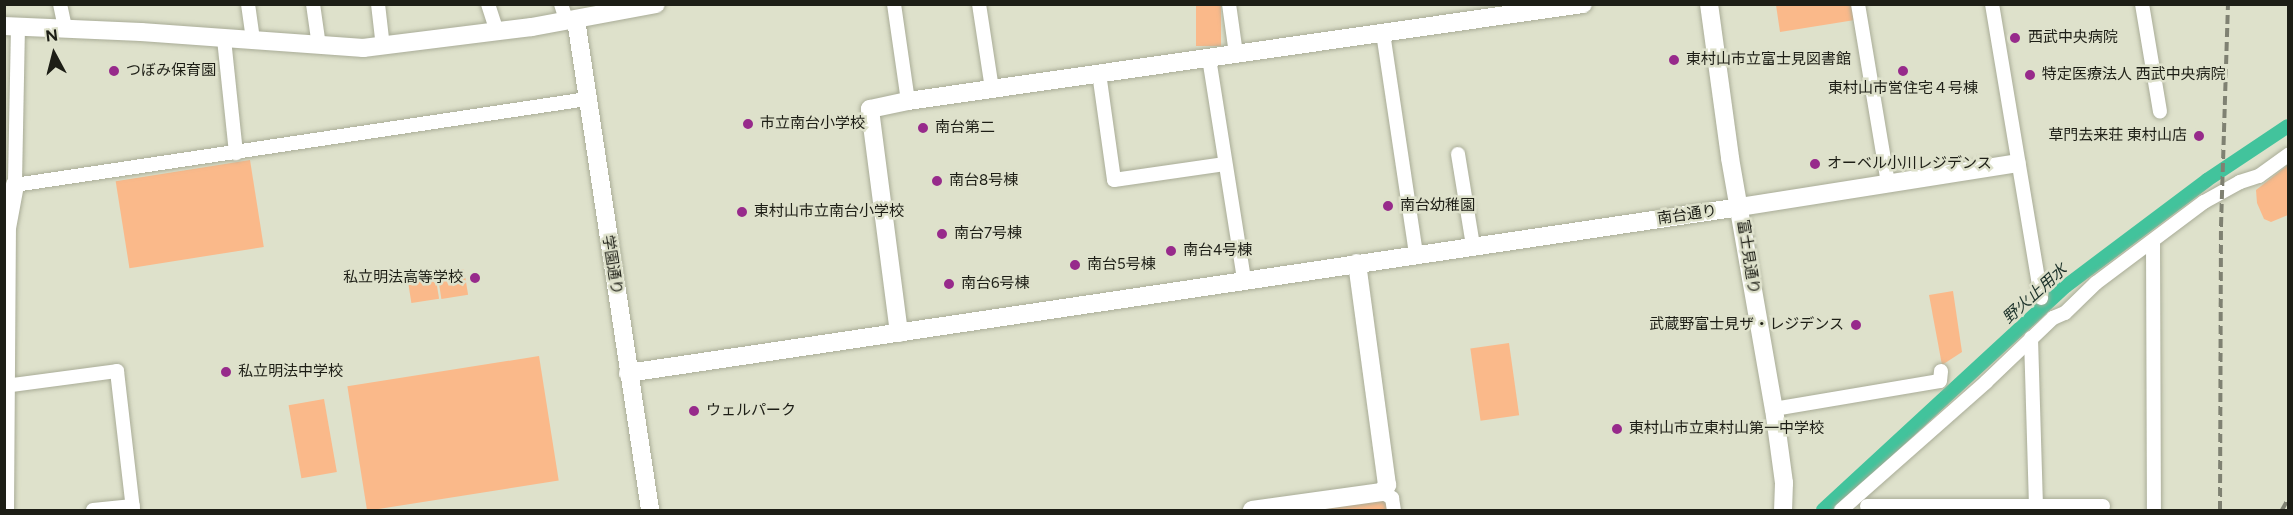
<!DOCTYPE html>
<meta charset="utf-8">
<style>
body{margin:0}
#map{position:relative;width:2293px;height:515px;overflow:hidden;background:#dee1cb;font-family:Figtree,"Noto Sans JP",sans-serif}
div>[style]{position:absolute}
.green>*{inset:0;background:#fab98a;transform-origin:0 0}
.canal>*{height:14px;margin:-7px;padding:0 7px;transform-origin:7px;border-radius:7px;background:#42c39c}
.roads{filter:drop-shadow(0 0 2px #a9ac97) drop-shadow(0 0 2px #a9ac97)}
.street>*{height:14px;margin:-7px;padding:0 7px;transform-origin:7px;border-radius:7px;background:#fff}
.secondary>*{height:18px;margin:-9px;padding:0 9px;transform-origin:9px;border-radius:9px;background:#fff}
.rail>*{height:4px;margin-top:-2px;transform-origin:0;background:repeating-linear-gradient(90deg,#7f8172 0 9px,transparent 0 13.5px)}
.dots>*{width:16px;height:16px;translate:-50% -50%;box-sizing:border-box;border:3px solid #dee1cb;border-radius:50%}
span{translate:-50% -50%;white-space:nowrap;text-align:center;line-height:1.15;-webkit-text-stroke:5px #dee1cb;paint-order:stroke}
.poi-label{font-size:15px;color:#1d1e16}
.left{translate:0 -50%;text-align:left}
.right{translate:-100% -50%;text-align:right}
.street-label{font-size:15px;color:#1d1e16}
.water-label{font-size:16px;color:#1c322a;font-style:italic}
.frame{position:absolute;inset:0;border:6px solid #1d1e16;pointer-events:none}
.north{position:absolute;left:24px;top:24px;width:60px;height:60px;-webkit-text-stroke:4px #dee1cb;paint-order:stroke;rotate:353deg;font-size:16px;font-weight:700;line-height:24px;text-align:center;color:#1d1e16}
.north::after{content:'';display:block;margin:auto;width:21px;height:27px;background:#1d1e16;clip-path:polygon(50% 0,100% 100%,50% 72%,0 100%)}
</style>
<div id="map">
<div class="green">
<div style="left:1196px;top:5px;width:25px;height:41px"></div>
<div style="clip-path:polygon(1776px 5px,1858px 5px,1861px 19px,1780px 32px)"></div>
<div style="left:250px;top:160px;width:88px;height:136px;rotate:81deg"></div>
<div style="clip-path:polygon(2288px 165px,2288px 215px,2271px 222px,2264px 219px,2257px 203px,2256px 190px)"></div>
<div style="left:464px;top:269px;width:26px;height:27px;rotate:81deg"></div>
<div style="left:435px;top:273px;width:26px;height:28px;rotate:81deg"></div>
<div style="clip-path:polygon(1953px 291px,1962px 352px,1942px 365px,1929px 295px)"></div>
<div style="left:1509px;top:343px;width:73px;height:39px;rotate:82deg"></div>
<div style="left:539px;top:356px;width:126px;height:194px;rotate:81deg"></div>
<div style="left:324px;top:399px;width:74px;height:36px;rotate:80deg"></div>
<div style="clip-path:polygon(1380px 500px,1388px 503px,1389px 510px,1317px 510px)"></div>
</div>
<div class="canal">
<div style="left:1823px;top:510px;width:330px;rotate:-42.7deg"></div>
<div style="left:2066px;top:286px;width:176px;rotate:-36.9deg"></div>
<div style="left:2207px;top:180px;width:97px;rotate:-33.7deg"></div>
</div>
<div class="roads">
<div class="street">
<div style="left:60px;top:4px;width:25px;rotate:78deg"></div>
<div style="left:248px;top:4px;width:37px;rotate:82deg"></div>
<div style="left:313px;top:4px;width:42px;rotate:81.9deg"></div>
<div style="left:378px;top:4px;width:43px;rotate:83.4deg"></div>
<div style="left:488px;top:4px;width:29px;rotate:72deg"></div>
<div style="left:561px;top:4px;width:19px;rotate:72deg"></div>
<div style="left:894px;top:4px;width:98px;rotate:81.8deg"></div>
<div style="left:979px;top:4px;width:86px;rotate:81.3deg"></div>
<div style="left:1229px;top:4px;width:50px;rotate:82deg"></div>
<div style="left:1858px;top:4px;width:181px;rotate:80.5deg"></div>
<div style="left:1992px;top:4px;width:298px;rotate:80.5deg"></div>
<div style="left:2142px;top:4px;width:109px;rotate:80.5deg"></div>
<div style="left:18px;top:26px;width:159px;rotate:91.1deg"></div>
<div style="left:15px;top:185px;width:578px;rotate:-8.55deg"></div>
<div style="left:1383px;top:33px;width:223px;rotate:81.5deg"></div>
<div style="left:224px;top:39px;width:115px;rotate:84deg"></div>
<div style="left:1209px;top:58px;width:225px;rotate:81deg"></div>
<div style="left:1099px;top:73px;width:108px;rotate:82deg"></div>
<div style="left:1114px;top:180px;width:112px;rotate:-8.2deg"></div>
<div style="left:1458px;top:154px;width:93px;rotate:80.7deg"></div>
<div style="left:2153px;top:242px;width:268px;rotate:89.8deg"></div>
<div style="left:2031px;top:338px;width:168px;rotate:88.3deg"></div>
<div style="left:5px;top:386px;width:113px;rotate:-7.6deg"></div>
<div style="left:117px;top:371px;width:140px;rotate:83.4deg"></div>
<div style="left:1774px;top:409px;width:168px;rotate:-9.6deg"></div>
<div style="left:1940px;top:381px;width:10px;rotate:-84deg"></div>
<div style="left:1382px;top:492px;width:12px;rotate:31deg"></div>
<div style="left:1392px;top:498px;width:12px;rotate:81deg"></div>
<div style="left:1867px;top:506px;width:236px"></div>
<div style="left:93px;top:510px;width:40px;rotate:-5.7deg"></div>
<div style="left:1841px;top:510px;width:193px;rotate:-41.4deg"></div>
<div style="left:1986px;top:382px;width:93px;rotate:-43.7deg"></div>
<div style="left:2053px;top:318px;width:13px;rotate:-23deg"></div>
<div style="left:2065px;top:313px;width:43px;rotate:-44.1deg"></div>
<div style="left:2096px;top:283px;width:135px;rotate:-36.9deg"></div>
<div style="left:2204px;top:202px;width:41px;rotate:-29.1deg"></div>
<div style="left:2240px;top:182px;width:20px;rotate:-18deg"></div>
<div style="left:2259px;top:176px;width:36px;rotate:-36deg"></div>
</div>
<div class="secondary">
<div style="left:1709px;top:4px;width:155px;rotate:82.2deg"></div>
<div style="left:1730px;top:158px;width:255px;rotate:80.1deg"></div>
<div style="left:1774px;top:409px;width:75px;rotate:82.3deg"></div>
<div style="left:1784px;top:483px;width:27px;rotate:92deg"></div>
<div style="left:576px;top:20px;width:496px;rotate:81.4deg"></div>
<div style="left:4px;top:26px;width:137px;rotate:2.5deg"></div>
<div style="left:141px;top:32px;width:223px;rotate:4.1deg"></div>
<div style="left:363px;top:48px;width:170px;rotate:-7.1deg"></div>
<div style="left:532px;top:27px;width:126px;rotate:-10.5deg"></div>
<div style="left:899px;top:333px;width:226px;rotate:-97.4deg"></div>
<div style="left:870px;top:109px;width:39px;rotate:-12deg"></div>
<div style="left:908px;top:101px;width:682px;rotate:-8.18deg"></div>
<div style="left:628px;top:373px;width:1124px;rotate:-8.49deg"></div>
<div style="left:1740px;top:207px;width:280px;rotate:-9deg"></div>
<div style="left:5px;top:510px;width:282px;rotate:-89.6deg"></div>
<div style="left:7px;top:228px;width:44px;rotate:-79.5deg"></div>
<div style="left:1252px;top:510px;width:131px;rotate:-7.9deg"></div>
<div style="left:1382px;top:492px;width:9px;rotate:-54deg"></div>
<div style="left:1387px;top:485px;width:224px;rotate:-97.7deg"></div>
</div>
</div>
<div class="rail">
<div style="left:2220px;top:510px;width:284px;rotate:-89.8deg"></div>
<div style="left:2221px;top:226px;width:222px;rotate:-88.2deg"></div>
<div style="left:2282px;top:510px;width:13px;rotate:-61deg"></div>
</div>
<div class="dots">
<div style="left:2015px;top:38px;background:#972a8b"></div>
<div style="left:1674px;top:60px;background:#972a8b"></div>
<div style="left:114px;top:71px;background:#972a8b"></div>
<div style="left:1903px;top:71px;background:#972a8b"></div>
<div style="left:2030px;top:75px;background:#972a8b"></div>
<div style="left:748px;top:124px;background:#972a8b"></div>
<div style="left:923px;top:128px;background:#972a8b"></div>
<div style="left:2199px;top:136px;background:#972a8b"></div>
<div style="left:1815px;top:164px;background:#972a8b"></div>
<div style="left:937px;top:181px;background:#972a8b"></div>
<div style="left:1388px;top:206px;background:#972a8b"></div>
<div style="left:742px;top:212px;background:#972a8b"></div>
<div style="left:942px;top:234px;background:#972a8b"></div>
<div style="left:1171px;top:251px;background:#972a8b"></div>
<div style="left:1075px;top:265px;background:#972a8b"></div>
<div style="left:475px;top:278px;background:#972a8b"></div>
<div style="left:949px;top:284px;background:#972a8b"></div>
<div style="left:1856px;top:325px;background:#972a8b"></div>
<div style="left:226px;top:372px;background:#972a8b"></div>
<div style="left:694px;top:411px;background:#972a8b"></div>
<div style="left:1617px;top:429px;background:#972a8b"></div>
</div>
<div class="poi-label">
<span class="left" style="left:2028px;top:38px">西武中央病院</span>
<span class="left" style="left:1686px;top:60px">東村山市立富士見図書館</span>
<span class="left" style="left:126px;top:71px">つぼみ保育園</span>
<span class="left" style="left:2042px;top:75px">特定医療法人 西武中央病院</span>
<span style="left:1903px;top:89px">東村山市営住宅４号棟</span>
<span class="left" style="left:760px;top:124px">市立南台小学校</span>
<span class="left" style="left:935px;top:128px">南台第二</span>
<span class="right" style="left:2187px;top:136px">草門去来荘 東村山店</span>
<span class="left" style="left:1827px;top:164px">オーベル小川レジデンス</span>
<span class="left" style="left:949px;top:181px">南台8号棟</span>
<span class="left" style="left:1400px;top:206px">南台幼稚園</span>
<span class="left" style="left:754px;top:212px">東村山市立南台小学校</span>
<span class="left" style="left:954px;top:234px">南台7号棟</span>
<span class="left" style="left:1183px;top:251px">南台4号棟</span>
<span class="left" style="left:1087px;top:265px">南台5号棟</span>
<span class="right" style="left:463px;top:278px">私立明法高等学校</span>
<span class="left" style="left:961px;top:284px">南台6号棟</span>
<span class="right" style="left:1844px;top:325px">武蔵野富士見ザ・レジデンス</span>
<span class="left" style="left:238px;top:372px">私立明法中学校</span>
<span class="left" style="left:706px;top:411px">ウェルパーク</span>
<span class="left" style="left:1629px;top:429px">東村山市立東村山第一中学校</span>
</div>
<div class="street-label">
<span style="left:1687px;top:215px;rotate:-8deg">南台通り</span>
<span style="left:1748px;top:257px;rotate:81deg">富士見通り</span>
<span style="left:612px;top:265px;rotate:81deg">学園通り</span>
</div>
<div class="water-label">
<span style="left:2035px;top:294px;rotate:-42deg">野火止用水</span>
</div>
<div class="frame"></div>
<div class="north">N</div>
</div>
